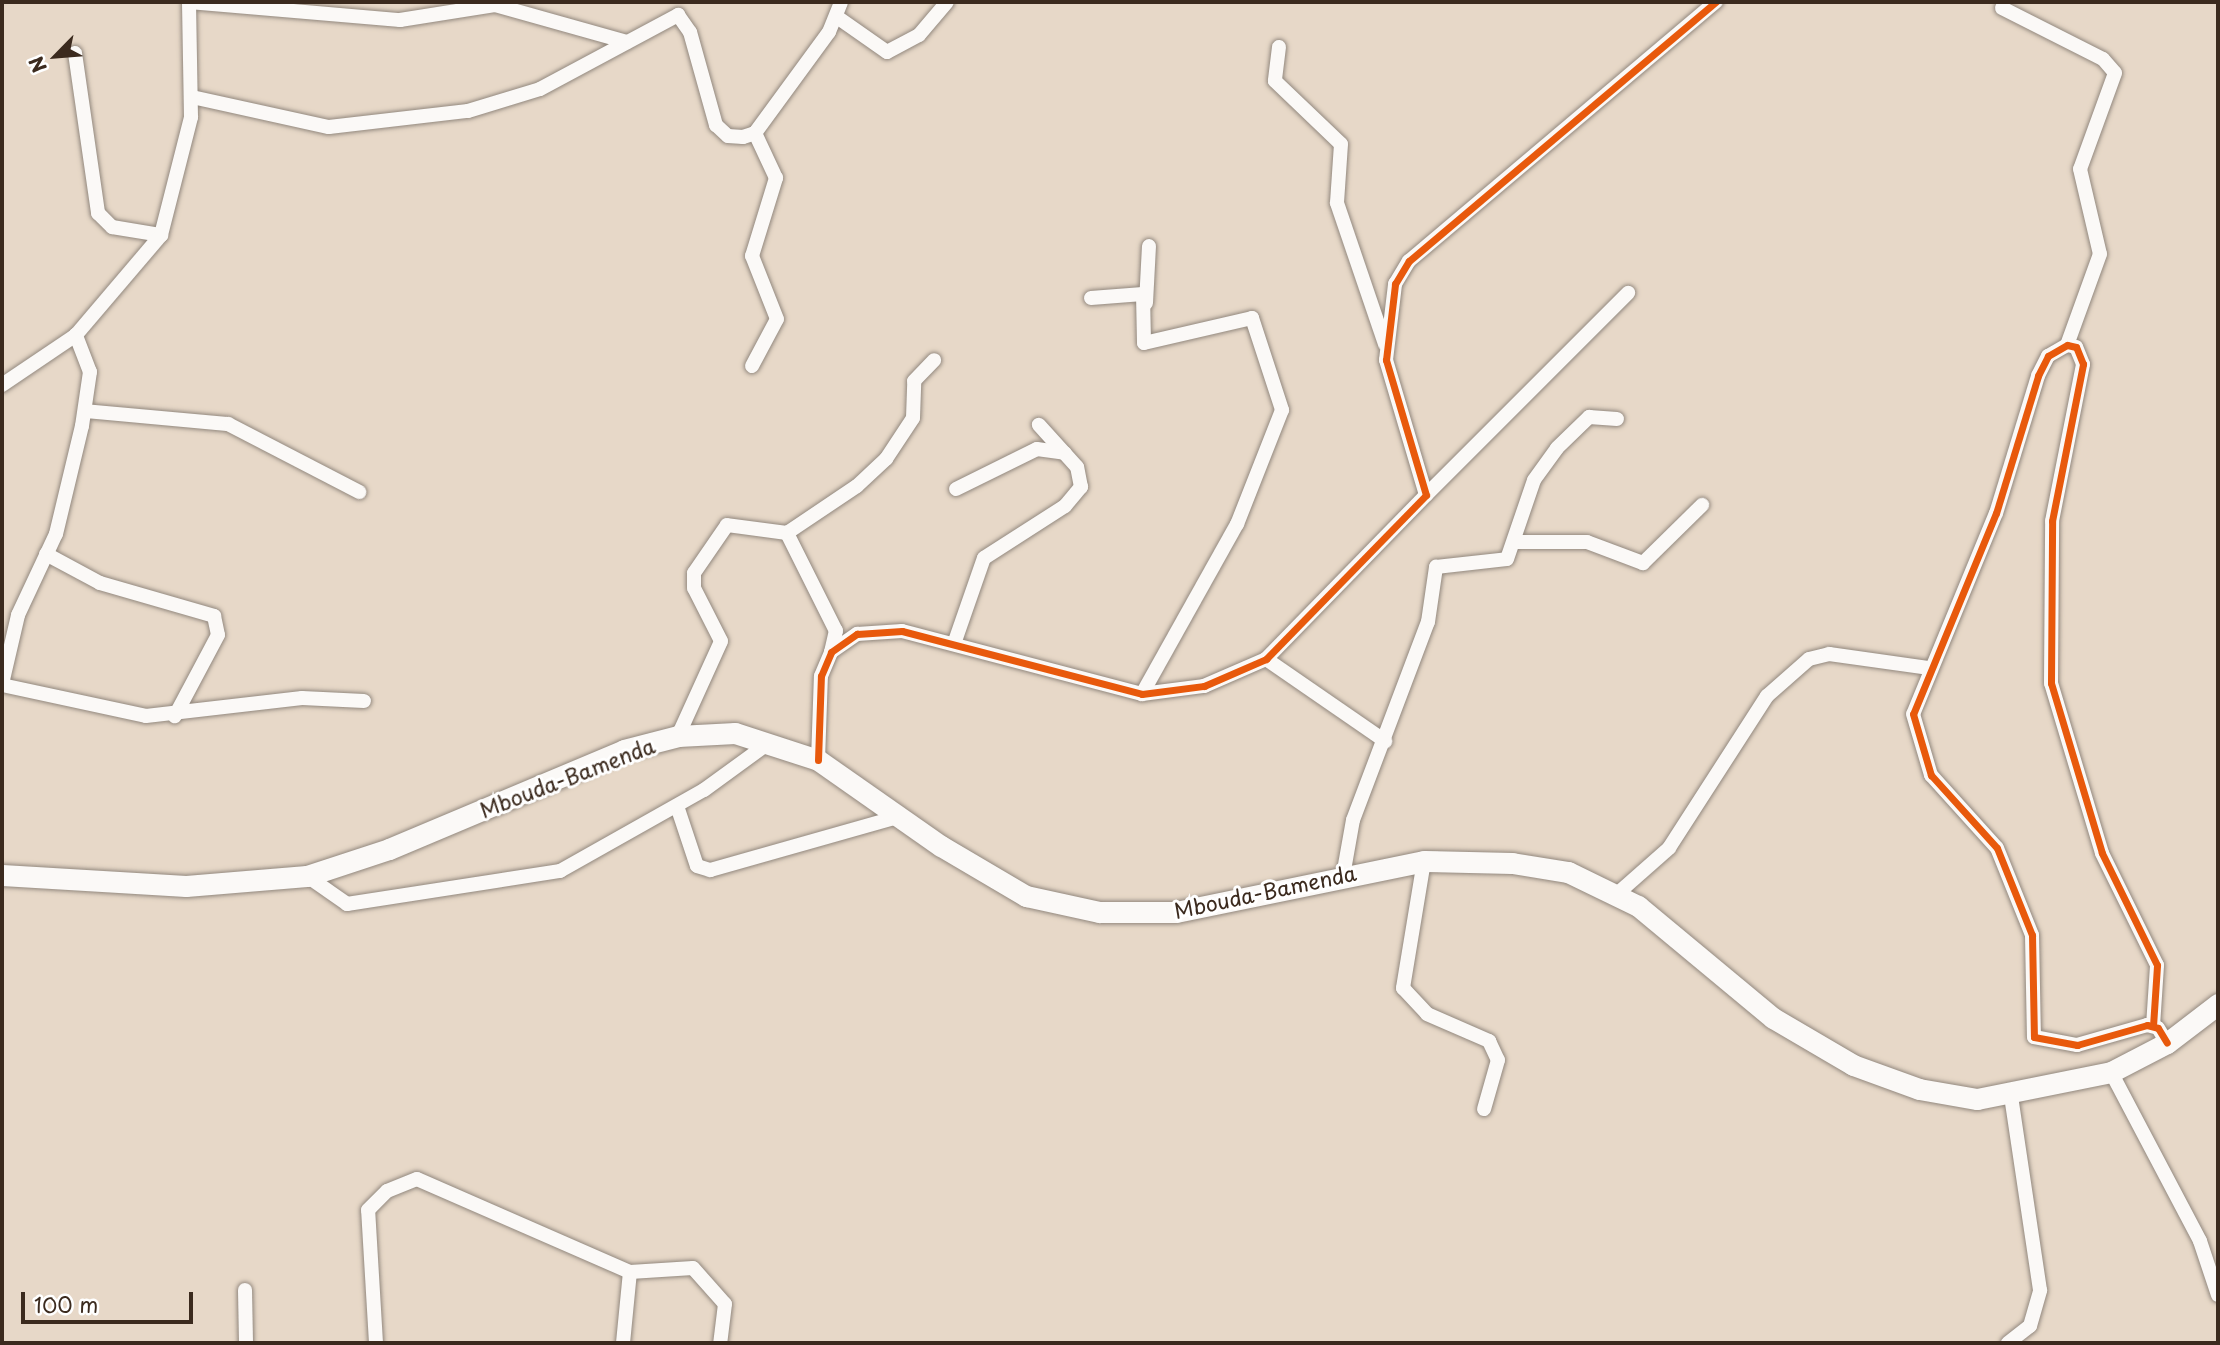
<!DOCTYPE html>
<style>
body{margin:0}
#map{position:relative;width:2220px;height:1345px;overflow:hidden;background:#e7d8c8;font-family:"Playpen Sans",sans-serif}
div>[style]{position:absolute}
.roads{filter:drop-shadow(0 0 2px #92887e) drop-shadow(0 0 2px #92887e)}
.minor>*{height:14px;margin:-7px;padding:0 7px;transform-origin:7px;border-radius:7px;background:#fbf9f7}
.highway>*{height:21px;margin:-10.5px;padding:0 10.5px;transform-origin:10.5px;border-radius:10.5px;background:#fbf9f7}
.cycleway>*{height:7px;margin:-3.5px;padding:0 3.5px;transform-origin:3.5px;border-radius:3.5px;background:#e8590c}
span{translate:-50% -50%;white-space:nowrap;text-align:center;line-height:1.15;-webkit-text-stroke:6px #fff;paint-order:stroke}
.street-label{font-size:21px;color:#3b2a1e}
.frame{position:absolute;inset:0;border:4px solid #3b2a1e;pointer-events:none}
.north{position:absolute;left:21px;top:21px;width:70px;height:70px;-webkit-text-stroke:5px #fff;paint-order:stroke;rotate:245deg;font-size:19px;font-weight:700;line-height:28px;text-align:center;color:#3b2a1e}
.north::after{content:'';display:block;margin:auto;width:24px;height:32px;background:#3b2a1e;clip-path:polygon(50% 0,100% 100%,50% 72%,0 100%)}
.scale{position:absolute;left:21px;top:1292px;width:172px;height:32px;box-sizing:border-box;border:4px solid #3b2a1e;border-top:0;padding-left:9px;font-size:21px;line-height:24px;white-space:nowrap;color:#3b2a1e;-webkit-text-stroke:5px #fff;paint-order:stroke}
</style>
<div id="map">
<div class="roads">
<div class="minor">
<div style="left:189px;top:2px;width:212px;rotate:4.9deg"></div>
<div style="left:400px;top:20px;width:96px;rotate:-9deg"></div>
<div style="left:495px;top:5px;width:137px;rotate:15.7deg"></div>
<div style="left:2002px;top:8px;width:113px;rotate:26.8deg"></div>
<div style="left:2103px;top:59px;width:18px;rotate:49deg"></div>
<div style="left:2115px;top:73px;width:102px;rotate:110deg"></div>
<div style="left:2080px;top:169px;width:87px;rotate:76.8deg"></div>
<div style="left:2100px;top:254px;width:97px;rotate:109.9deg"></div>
<div style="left:837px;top:17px;width:61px;rotate:35deg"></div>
<div style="left:887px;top:52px;width:36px;rotate:-28deg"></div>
<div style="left:919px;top:35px;width:43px;rotate:-49.7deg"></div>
<div style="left:1279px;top:47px;width:34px;rotate:97deg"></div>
<div style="left:1275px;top:81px;width:91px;rotate:43.7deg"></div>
<div style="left:1341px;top:144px;width:59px;rotate:93.9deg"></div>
<div style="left:1337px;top:203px;width:149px;rotate:71.2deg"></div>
<div style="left:75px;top:53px;width:162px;rotate:81.8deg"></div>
<div style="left:98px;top:213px;width:20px;rotate:45deg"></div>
<div style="left:112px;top:227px;width:50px;rotate:9.3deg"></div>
<div style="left:192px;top:97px;width:140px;rotate:12.4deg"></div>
<div style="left:329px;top:127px;width:140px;rotate:-6.6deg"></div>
<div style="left:468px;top:111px;width:75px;rotate:-17deg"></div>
<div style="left:540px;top:89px;width:157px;rotate:-28.2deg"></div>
<div style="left:678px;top:15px;width:21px;rotate:55deg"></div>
<div style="left:690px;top:32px;width:97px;rotate:74.4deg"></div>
<div style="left:716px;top:125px;width:16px;rotate:43deg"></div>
<div style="left:728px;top:136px;width:15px;rotate:4deg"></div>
<div style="left:743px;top:137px;width:13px;rotate:-18deg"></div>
<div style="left:755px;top:133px;width:125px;rotate:-53.8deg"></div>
<div style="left:829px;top:32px;width:32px;rotate:-68deg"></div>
<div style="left:1091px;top:298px;width:52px;rotate:-4.4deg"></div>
<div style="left:1143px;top:294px;width:49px;rotate:88.8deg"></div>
<div style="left:1144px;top:343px;width:111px;rotate:-13deg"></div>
<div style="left:1252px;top:318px;width:97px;rotate:71.9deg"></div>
<div style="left:1282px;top:410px;width:123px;rotate:111.5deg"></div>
<div style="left:1237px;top:524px;width:195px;rotate:119.2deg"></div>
<div style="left:1146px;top:303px;width:57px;rotate:-87deg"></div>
<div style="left:752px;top:366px;width:53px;rotate:-62deg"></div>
<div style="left:777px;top:319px;width:68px;rotate:-111.6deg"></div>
<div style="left:752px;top:256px;width:82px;rotate:-72.9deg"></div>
<div style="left:776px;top:178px;width:50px;rotate:-115deg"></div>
<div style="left:2px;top:385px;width:89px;rotate:-34deg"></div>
<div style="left:76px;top:335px;width:131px;rotate:-49.6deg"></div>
<div style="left:161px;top:235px;width:122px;rotate:-75.7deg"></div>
<div style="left:191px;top:117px;width:115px;rotate:-91deg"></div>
<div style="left:85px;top:411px;width:144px;rotate:5.2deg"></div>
<div style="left:228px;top:424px;width:148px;rotate:27.4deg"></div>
<div style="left:956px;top:489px;width:90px;rotate:-26.3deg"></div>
<div style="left:1037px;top:449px;width:28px;rotate:8deg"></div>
<div style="left:1426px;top:495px;width:286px;rotate:-45deg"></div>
<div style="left:1515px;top:542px;width:72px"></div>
<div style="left:1587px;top:542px;width:60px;rotate:20.6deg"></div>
<div style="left:1643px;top:563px;width:83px;rotate:-44.5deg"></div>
<div style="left:46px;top:554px;width:61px;rotate:28.2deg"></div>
<div style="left:100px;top:583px;width:119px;rotate:16.1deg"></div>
<div style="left:214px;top:616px;width:19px;rotate:78deg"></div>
<div style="left:218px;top:635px;width:92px;rotate:118deg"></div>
<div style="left:954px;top:644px;width:91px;rotate:-70.8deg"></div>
<div style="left:984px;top:558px;width:96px;rotate:-32.7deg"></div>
<div style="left:1065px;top:506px;width:25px;rotate:-50deg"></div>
<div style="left:1081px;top:487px;width:20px;rotate:-101deg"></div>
<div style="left:1077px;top:467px;width:57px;rotate:-132.1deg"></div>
<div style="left:831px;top:652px;width:22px;rotate:-77deg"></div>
<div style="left:836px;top:631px;width:110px;rotate:-116.6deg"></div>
<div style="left:787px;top:533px;width:84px;rotate:-33.9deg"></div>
<div style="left:857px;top:486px;width:40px;rotate:-43deg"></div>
<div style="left:886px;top:459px;width:49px;rotate:-56.6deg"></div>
<div style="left:913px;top:418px;width:37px;rotate:-88deg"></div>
<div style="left:914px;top:381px;width:29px;rotate:-46deg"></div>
<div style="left:1266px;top:659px;width:145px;rotate:34.6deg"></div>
<div style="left:2px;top:684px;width:71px;rotate:-76.9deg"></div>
<div style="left:18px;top:615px;width:89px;rotate:-64.9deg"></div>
<div style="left:56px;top:534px;width:111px;rotate:-76.5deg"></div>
<div style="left:82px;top:426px;width:55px;rotate:-81.6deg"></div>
<div style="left:90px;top:372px;width:40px;rotate:-111deg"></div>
<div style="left:2px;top:685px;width:147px;rotate:12.1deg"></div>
<div style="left:146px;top:716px;width:157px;rotate:-6.6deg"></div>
<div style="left:302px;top:698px;width:62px;rotate:2.8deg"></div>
<div style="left:678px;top:736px;width:104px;rotate:-65.6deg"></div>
<div style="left:721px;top:641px;width:59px;rotate:-117deg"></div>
<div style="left:694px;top:588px;width:15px;rotate:-90deg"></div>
<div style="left:694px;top:573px;width:58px;rotate:-55.5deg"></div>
<div style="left:727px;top:525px;width:61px;rotate:7.6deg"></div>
<div style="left:818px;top:760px;width:84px;rotate:-88deg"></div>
<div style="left:821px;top:676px;width:26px;rotate:-67deg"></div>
<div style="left:831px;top:652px;width:32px;rotate:-35deg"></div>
<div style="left:857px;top:634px;width:45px;rotate:-3.8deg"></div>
<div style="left:902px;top:631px;width:248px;rotate:14.7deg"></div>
<div style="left:1142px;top:694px;width:63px;rotate:-7.4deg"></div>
<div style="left:1204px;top:686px;width:68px;rotate:-23.5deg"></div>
<div style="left:1266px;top:659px;width:229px;rotate:-45.7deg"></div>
<div style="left:1426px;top:495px;width:141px;rotate:-106.5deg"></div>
<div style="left:1386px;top:360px;width:77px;rotate:-83.2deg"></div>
<div style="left:1395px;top:284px;width:27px;rotate:-59deg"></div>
<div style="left:1409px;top:261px;width:402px;rotate:-40.2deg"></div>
<div style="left:677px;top:806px;width:63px;rotate:71.6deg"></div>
<div style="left:697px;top:866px;width:14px;rotate:17deg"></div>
<div style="left:710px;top:870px;width:198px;rotate:-15.8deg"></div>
<div style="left:1424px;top:861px;width:129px;rotate:99.4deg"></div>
<div style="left:1403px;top:988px;width:35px;rotate:47deg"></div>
<div style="left:1427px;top:1014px;width:68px;rotate:23.5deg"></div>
<div style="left:1489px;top:1041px;width:21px;rotate:65deg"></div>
<div style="left:1498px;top:1060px;width:51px;rotate:105.9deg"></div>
<div style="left:307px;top:876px;width:49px;rotate:35deg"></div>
<div style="left:347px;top:904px;width:216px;rotate:-8.8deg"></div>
<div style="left:560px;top:871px;width:165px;rotate:-29.4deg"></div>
<div style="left:704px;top:790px;width:78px;rotate:-36.1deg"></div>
<div style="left:1343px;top:876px;width:57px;rotate:-79.9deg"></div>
<div style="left:1353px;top:820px;width:212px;rotate:-69.3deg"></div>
<div style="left:1428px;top:622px;width:56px;rotate:-81.7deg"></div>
<div style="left:1436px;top:567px;width:71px;rotate:-6.4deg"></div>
<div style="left:1507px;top:559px;width:83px;rotate:-71.1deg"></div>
<div style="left:1534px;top:480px;width:39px;rotate:-54deg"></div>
<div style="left:1557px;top:448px;width:45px;rotate:-44.1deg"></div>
<div style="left:1589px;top:417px;width:28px;rotate:4deg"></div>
<div style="left:1618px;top:893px;width:68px;rotate:-41.4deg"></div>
<div style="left:1669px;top:848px;width:181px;rotate:-57.2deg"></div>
<div style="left:1767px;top:696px;width:56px;rotate:-41.4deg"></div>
<div style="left:1809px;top:659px;width:21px;rotate:-14deg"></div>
<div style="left:1829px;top:654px;width:100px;rotate:8deg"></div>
<div style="left:2153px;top:1026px;width:61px;rotate:-86.2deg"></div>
<div style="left:2157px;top:965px;width:125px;rotate:-116.2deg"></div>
<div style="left:2102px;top:853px;width:177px;rotate:-106.7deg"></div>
<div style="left:2051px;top:683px;width:162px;rotate:-89.6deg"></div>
<div style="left:2052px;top:521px;width:160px;rotate:-78.8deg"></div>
<div style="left:2083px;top:364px;width:18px;rotate:-112deg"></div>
<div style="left:2076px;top:347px;width:9px;rotate:-167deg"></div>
<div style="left:2067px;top:345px;width:22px;rotate:150deg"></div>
<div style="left:2048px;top:356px;width:22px;rotate:117deg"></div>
<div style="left:2038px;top:376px;width:143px;rotate:107deg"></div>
<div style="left:1996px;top:513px;width:217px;rotate:112.4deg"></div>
<div style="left:1913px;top:714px;width:64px;rotate:73.6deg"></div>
<div style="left:1931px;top:775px;width:98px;rotate:47.9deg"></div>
<div style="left:1997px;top:848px;width:94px;rotate:68.1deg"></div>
<div style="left:2032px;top:935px;width:102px;rotate:88.9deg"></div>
<div style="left:2034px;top:1037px;width:44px;rotate:10.5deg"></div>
<div style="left:2077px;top:1045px;width:73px;rotate:-15.9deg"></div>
<div style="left:2147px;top:1025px;width:11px;rotate:15deg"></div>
<div style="left:2158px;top:1028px;width:17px;rotate:59deg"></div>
<div style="left:2111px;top:1072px;width:191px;rotate:62.2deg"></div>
<div style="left:2200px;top:1241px;width:57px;rotate:71.6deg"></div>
<div style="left:245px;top:1290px;width:53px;rotate:88.9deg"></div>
<div style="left:376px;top:1343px;width:133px;rotate:-93.4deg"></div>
<div style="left:368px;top:1210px;width:27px;rotate:-45deg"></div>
<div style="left:387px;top:1191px;width:32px;rotate:-22deg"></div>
<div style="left:417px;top:1179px;width:232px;rotate:23.6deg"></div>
<div style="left:630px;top:1272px;width:63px;rotate:-3.6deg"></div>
<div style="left:693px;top:1268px;width:48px;rotate:48.4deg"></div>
<div style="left:725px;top:1304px;width:39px;rotate:97deg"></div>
<div style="left:623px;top:1343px;width:71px;rotate:-84.4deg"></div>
<div style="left:2008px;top:1343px;width:28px;rotate:-38deg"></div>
<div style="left:2030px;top:1326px;width:37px;rotate:-74deg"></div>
<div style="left:2040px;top:1290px;width:197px;rotate:-98.5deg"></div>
</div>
<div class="highway">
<div style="left:2px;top:875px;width:184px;rotate:3.4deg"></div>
<div style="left:186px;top:886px;width:121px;rotate:-4.7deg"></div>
<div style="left:307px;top:876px;width:86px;rotate:-18.2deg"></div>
<div style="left:389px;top:849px;width:255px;rotate:-22.8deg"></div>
<div style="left:624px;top:750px;width:56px;rotate:-14.5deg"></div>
<div style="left:678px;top:736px;width:57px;rotate:-3deg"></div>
<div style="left:735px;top:733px;width:87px;rotate:18deg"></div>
<div style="left:818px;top:760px;width:150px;rotate:35deg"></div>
<div style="left:941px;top:846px;width:99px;rotate:30.5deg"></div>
<div style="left:1026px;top:896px;width:75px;rotate:12.4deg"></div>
<div style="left:1099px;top:912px;width:77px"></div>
<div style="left:1176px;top:912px;width:253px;rotate:-11.6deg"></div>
<div style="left:1424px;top:861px;width:88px;rotate:1.3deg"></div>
<div style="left:1512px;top:863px;width:57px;rotate:9.1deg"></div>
<div style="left:1568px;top:872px;width:78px;rotate:25.9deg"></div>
<div style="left:1638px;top:906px;width:175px;rotate:39.7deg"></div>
<div style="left:1773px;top:1018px;width:93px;rotate:30.4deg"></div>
<div style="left:1853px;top:1065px;width:70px;rotate:20deg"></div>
<div style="left:1919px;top:1089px;width:59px;rotate:9.8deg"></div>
<div style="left:1977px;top:1099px;width:137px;rotate:-11.4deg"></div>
<div style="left:2111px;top:1072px;width:63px;rotate:-27.4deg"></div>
<div style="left:2167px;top:1043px;width:64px;rotate:-37.4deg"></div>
</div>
</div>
<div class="cycleway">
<div style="left:818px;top:760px;width:84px;rotate:-88deg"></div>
<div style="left:821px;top:676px;width:26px;rotate:-67deg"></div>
<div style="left:831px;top:652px;width:32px;rotate:-35deg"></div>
<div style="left:857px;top:634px;width:45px;rotate:-3.8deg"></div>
<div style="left:902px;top:631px;width:248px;rotate:14.7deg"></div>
<div style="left:1142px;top:694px;width:63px;rotate:-7.4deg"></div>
<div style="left:1204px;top:686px;width:68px;rotate:-23.5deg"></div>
<div style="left:1266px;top:659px;width:229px;rotate:-45.7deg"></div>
<div style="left:1426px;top:495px;width:141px;rotate:-106.5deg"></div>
<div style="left:1386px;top:360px;width:77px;rotate:-83.2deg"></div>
<div style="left:1395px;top:284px;width:27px;rotate:-59deg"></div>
<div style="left:1409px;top:261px;width:402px;rotate:-40.2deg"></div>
<div style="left:2153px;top:1026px;width:61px;rotate:-86.2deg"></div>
<div style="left:2157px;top:965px;width:125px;rotate:-116.2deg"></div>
<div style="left:2102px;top:853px;width:177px;rotate:-106.7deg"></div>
<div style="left:2051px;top:683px;width:162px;rotate:-89.6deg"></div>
<div style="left:2052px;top:521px;width:160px;rotate:-78.8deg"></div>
<div style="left:2083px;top:364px;width:18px;rotate:-112deg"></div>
<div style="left:2076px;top:347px;width:9px;rotate:-167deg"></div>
<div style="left:2067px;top:345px;width:22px;rotate:150deg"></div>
<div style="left:2048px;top:356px;width:22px;rotate:117deg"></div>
<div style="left:2038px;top:376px;width:143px;rotate:107deg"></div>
<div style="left:1996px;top:513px;width:217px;rotate:112.4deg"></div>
<div style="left:1913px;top:714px;width:64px;rotate:73.6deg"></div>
<div style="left:1931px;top:775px;width:98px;rotate:47.9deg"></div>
<div style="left:1997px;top:848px;width:94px;rotate:68.1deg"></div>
<div style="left:2032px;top:935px;width:102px;rotate:88.9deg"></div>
<div style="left:2034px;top:1037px;width:44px;rotate:10.5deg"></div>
<div style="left:2077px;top:1045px;width:73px;rotate:-15.9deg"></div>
<div style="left:2147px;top:1025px;width:11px;rotate:15deg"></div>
<div style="left:2158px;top:1028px;width:17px;rotate:59deg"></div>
</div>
<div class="street-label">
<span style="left:567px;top:777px;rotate:-21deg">Mbouda-Bamenda</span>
<span style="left:1265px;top:891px;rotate:-12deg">Mbouda-Bamenda</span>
</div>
<div class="frame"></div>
<div class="north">N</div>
<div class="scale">100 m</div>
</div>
